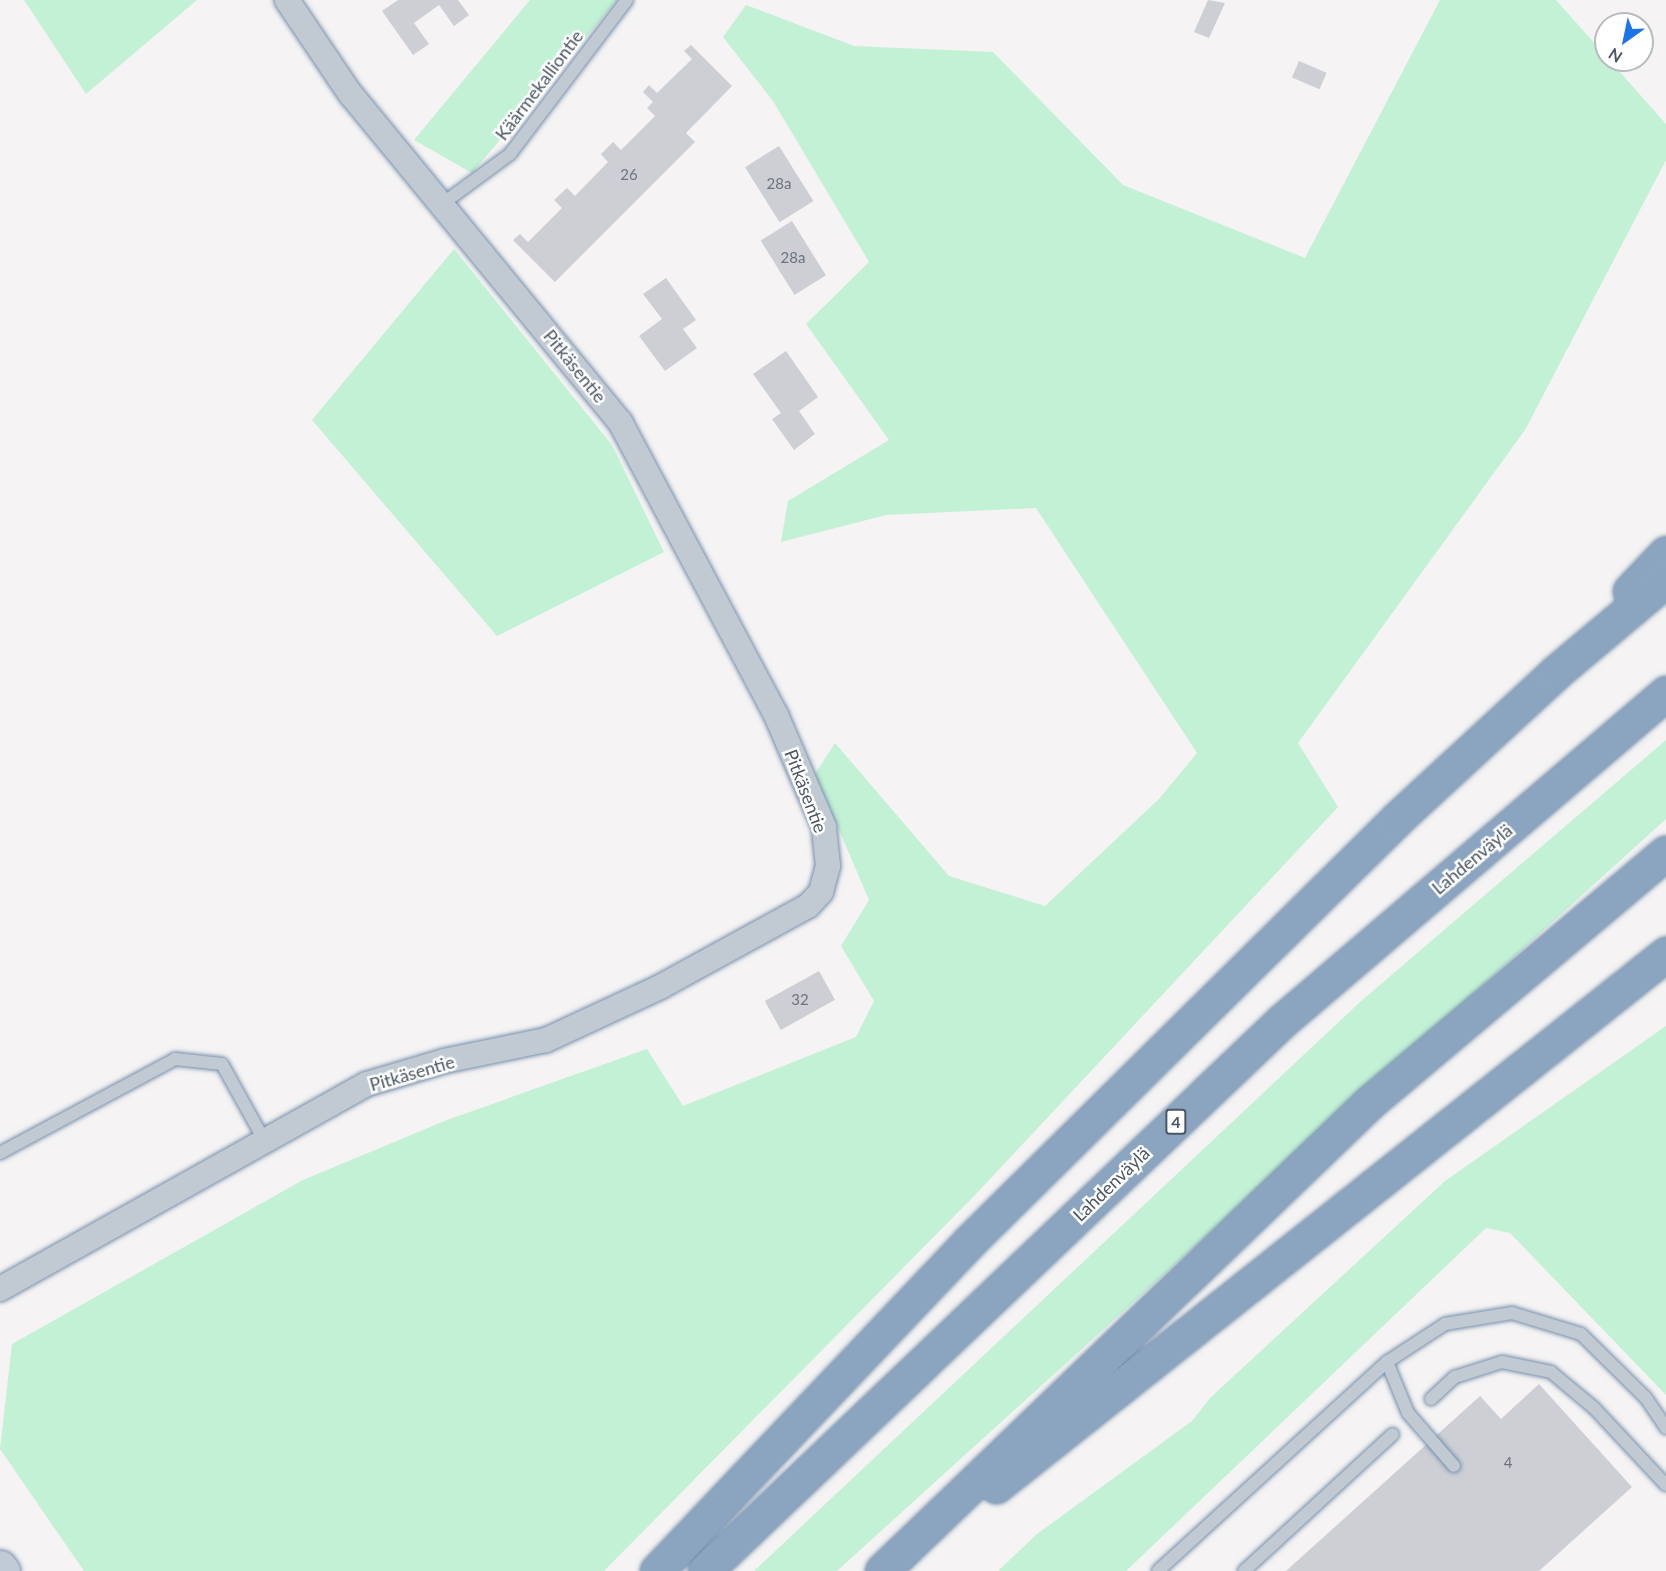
<!DOCTYPE html>
<meta charset="utf-8">
<style>
body{margin:0}
#map{position:relative;width:1666px;height:1571px;overflow:hidden;background:#f5f3f3;font-family:Lato,sans-serif}
div>[style]{position:absolute}
.green>*{inset:0;background:#c3f1d5}
.building>*{inset:0;background:#cdcfd5;transform-origin:0 0}
.roads{filter:drop-shadow(0 0 2px #7690ad) drop-shadow(0 0 2px #7690ad)}
.service>*{height:12px;margin:-6px;padding:0 6px;transform-origin:6px;border-radius:6px;background:#c1cad2}
.minor>*{height:24px;margin:-12px;padding:0 12px;transform-origin:12px;border-radius:12px;background:#c1cad2}
.secondary>*{height:33px;margin:-16.5px;padding:0 16.5px;transform-origin:16.5px;border-radius:16.5px;background:#c1cbd6}
.motorway>*{height:33px;margin:-16.5px;padding:0 16.5px;transform-origin:16.5px;border-radius:16.5px;background:#8ba5c1}
span{translate:-50% -50%;white-space:nowrap;text-align:center;line-height:1.15;-webkit-text-stroke:5px #fff;paint-order:stroke}
.number-label{font-size:15px;color:#6b747e}
.number-label span{-webkit-text-stroke-width:0}
.shield-label span{padding:2px 4px;background:#fff;border:2px solid;border-radius:4px;-webkit-text-stroke-width:0}
.shield-label{font-size:16px;color:#4a5661;font-weight:700}
.street-label{font-size:18px;color:#4a5661}
.north{position:absolute;left:1594px;top:12px;width:60px;height:60px;box-sizing:border-box;background:#fff;border:2px solid #b7bbc0;border-radius:50%;rotate:213deg;font-size:16px;font-weight:700;line-height:24px;text-align:center;color:#4a5661}
.north::after{content:'';display:block;margin:auto;width:21px;height:27px;background:#1a73e8;clip-path:polygon(50% 0,100% 100%,50% 72%,0 100%)}
</style>
<div id="map">
<div class="green">
<div style="clip-path:polygon(24px 0,197px 0,86px 94px)"></div>
<div style="clip-path:polygon(530px 0,617px 0,472px 173px,414px 140px)"></div>
<div style="clip-path:polygon(1440px 0,1556px 0,1666px 124px,1666px 160px,1525px 430px,1298px 743px,1338px 807px,976px 1194px,604px 1571px,84px 1571px,0 1449px,12px 1344px,303px 1180px,447px 1120px,647px 1049px,683px 1106px,856px 1037px,874px 1001px,841px 946px,869px 900px,815px 774px,835px 743px,949px 876px,1045px 906px,1159px 799px,1197px 753px,1036px 508px,886px 515px,781px 542px,788px 501px,889px 440px,806px 324px,869px 262px,773px 101px,723px 37px,746px 5px,854px 46px,993px 52px,1123px 185px,1305px 258px)"></div>
<div style="clip-path:polygon(454px 249px,612px 445px,664px 552px,497px 636px,312px 420px)"></div>
<div style="clip-path:polygon(1666px 740px,1666px 819px,837px 1571px,754px 1571px,1360px 1002px)"></div>
<div style="clip-path:polygon(1666px 1026px,1666px 1395px,1510px 1233px,1486px 1228px,1126px 1571px,998px 1571px,1037px 1534px,1192px 1421px,1210px 1398px,1445px 1181px)"></div>
</div>
<div class="building">
<div style="clip-path:polygon(398px 0,458px 0,469px 15px,454px 26px,439px 5px,414px 23px,429px 44px,413px 55px,382px 11px)"></div>
<div style="clip-path:polygon(1208px 0,1225px 3px,1209px 38px,1194px 32px)"></div>
<div style="clip-path:polygon(691px 45px,732px 86px,686px 133px,695px 142px,555px 282px,513px 240px,520px 234px,528px 242px,562px 208px,554px 200px,567px 188px,575px 196px,608px 162px,601px 154px,613px 142px,621px 150px,655px 116px,647px 108px,653px 102px,643px 92px,649px 85px,657px 93px,692px 59px,684px 51px)"></div>
<div style="left:1299px;top:61px;width:30px;height:18px;rotate:23deg"></div>
<div style="left:779px;top:146px;width:65px;height:40px;rotate:58deg"></div>
<div style="left:792px;top:221px;width:64px;height:37px;rotate:58deg"></div>
<div style="clip-path:polygon(666px 278px,696px 320px,683px 329px,697px 348px,665px 371px,639px 336px,662px 319px,643px 294px)"></div>
<div style="clip-path:polygon(786px 351px,818px 397px,799px 411px,815px 434px,794px 450px,772px 419px,781px 413px,753px 374px)"></div>
<div style="left:819px;top:971px;width:33px;height:62px;rotate:61deg"></div>
<div style="clip-path:polygon(1539px 1384px,1632px 1487px,1539px 1571px,1286px 1571px,1480px 1396px,1501px 1419px)"></div>
</div>
<div class="roads">
<div class="service">
<div style="left:442px;top:204px;width:84px;rotate:-36.3deg"></div>
<div style="left:510px;top:154px;width:193px;rotate:-52.8deg"></div>
<div style="left:0;top:1153px;width:199px;rotate:-28.2deg"></div>
<div style="left:175px;top:1059px;width:47px;rotate:6.1deg"></div>
<div style="left:222px;top:1064px;width:85px;rotate:61deg"></div>
<div style="left:1387px;top:1362px;width:55px;rotate:67.6deg"></div>
<div style="left:1408px;top:1413px;width:70px;rotate:49deg"></div>
<div style="left:1431px;top:1399px;width:33px;rotate:-43deg"></div>
<div style="left:1455px;top:1377px;width:49px;rotate:-17.7deg"></div>
<div style="left:1502px;top:1362px;width:50px;rotate:11.5deg"></div>
<div style="left:1551px;top:1372px;width:56px;rotate:39.9deg"></div>
<div style="left:1594px;top:1408px;width:105px;rotate:46.9deg"></div>
<div style="left:1158px;top:1571px;width:310px;rotate:-42.4deg"></div>
<div style="left:1387px;top:1362px;width:69px;rotate:-33.2deg"></div>
<div style="left:1445px;top:1324px;width:68px;rotate:-9.3deg"></div>
<div style="left:1512px;top:1313px;width:72px;rotate:16.9deg"></div>
<div style="left:1581px;top:1334px;width:91px;rotate:44.6deg"></div>
<div style="left:1646px;top:1398px;width:36px;rotate:56deg"></div>
<div style="left:1244px;top:1571px;width:202px;rotate:-42.6deg"></div>
</div>
<div class="minor">
<div style="left:0;top:1289px;width:420px;rotate:-29.2deg"></div>
<div style="left:367px;top:1084px;width:80px;rotate:-16.6deg"></div>
<div style="left:444px;top:1061px;width:104px;rotate:-11.6deg"></div>
<div style="left:546px;top:1040px;width:126px;rotate:-24.9deg"></div>
<div style="left:660px;top:987px;width:169px;rotate:-28.7deg"></div>
<div style="left:808px;top:906px;width:19px;rotate:-47deg"></div>
<div style="left:821px;top:892px;width:27px;rotate:-75deg"></div>
<div style="left:828px;top:866px;width:39px;rotate:-96deg"></div>
<div style="left:824px;top:827px;width:122px;rotate:-113.2deg"></div>
<div style="left:776px;top:715px;width:332px;rotate:-118deg"></div>
<div style="left:620px;top:422px;width:423px;rotate:-129.4deg"></div>
<div style="left:351px;top:95px;width:115px;rotate:-124deg"></div>
</div>
<div class="secondary">
<div style="left:0;top:1567px;width:5px;rotate:53deg"></div>
</div>
<div class="motorway">
<div style="left:1630px;top:591px;width:52px;rotate:-46.5deg"></div>
<div style="left:996px;top:1486px;width:856px;rotate:-38.45deg"></div>
<div style="left:657px;top:1571px;width:452px;rotate:-46.5deg"></div>
<div style="left:968px;top:1243px;width:603px;rotate:-44.66deg"></div>
<div style="left:1397px;top:819px;width:215px;rotate:-42.7deg"></div>
<div style="left:1555px;top:673px;width:145px;rotate:-40deg"></div>
<div style="left:705px;top:1571px;width:797px;rotate:-43.63deg"></div>
<div style="left:1282px;top:1021px;width:505px;rotate:-40.5deg"></div>
<div style="left:882px;top:1571px;width:677px;rotate:-43.86deg"></div>
<div style="left:1370px;top:1102px;width:387px;rotate:-40.1deg"></div>
</div>
</div>
<div class="number-label">
<span style="left:629px;top:175px">26</span>
<span style="left:779px;top:184px">28a</span>
<span style="left:793px;top:258px">28a</span>
<span style="left:800px;top:1000px">32</span>
<span style="left:1508px;top:1463px">4</span>
</div>
<div class="shield-label">
<span style="left:1176px;top:1122px">4</span>
</div>
<div class="street-label">
<span style="left:539px;top:85px;rotate:-53deg">Käärmekalliontie</span>
<span style="left:575px;top:366px;rotate:51deg">Pitkäsentie</span>
<span style="left:806px;top:791px;rotate:69deg">Pitkäsentie</span>
<span style="left:1472px;top:859px;rotate:-40deg">Lahdenväylä</span>
<span style="left:412px;top:1073px;rotate:-16deg">Pitkäsentie</span>
<span style="left:1111px;top:1184px;rotate:-44deg">Lahdenväylä</span>
</div>
<div class="north">N</div>
</div>
